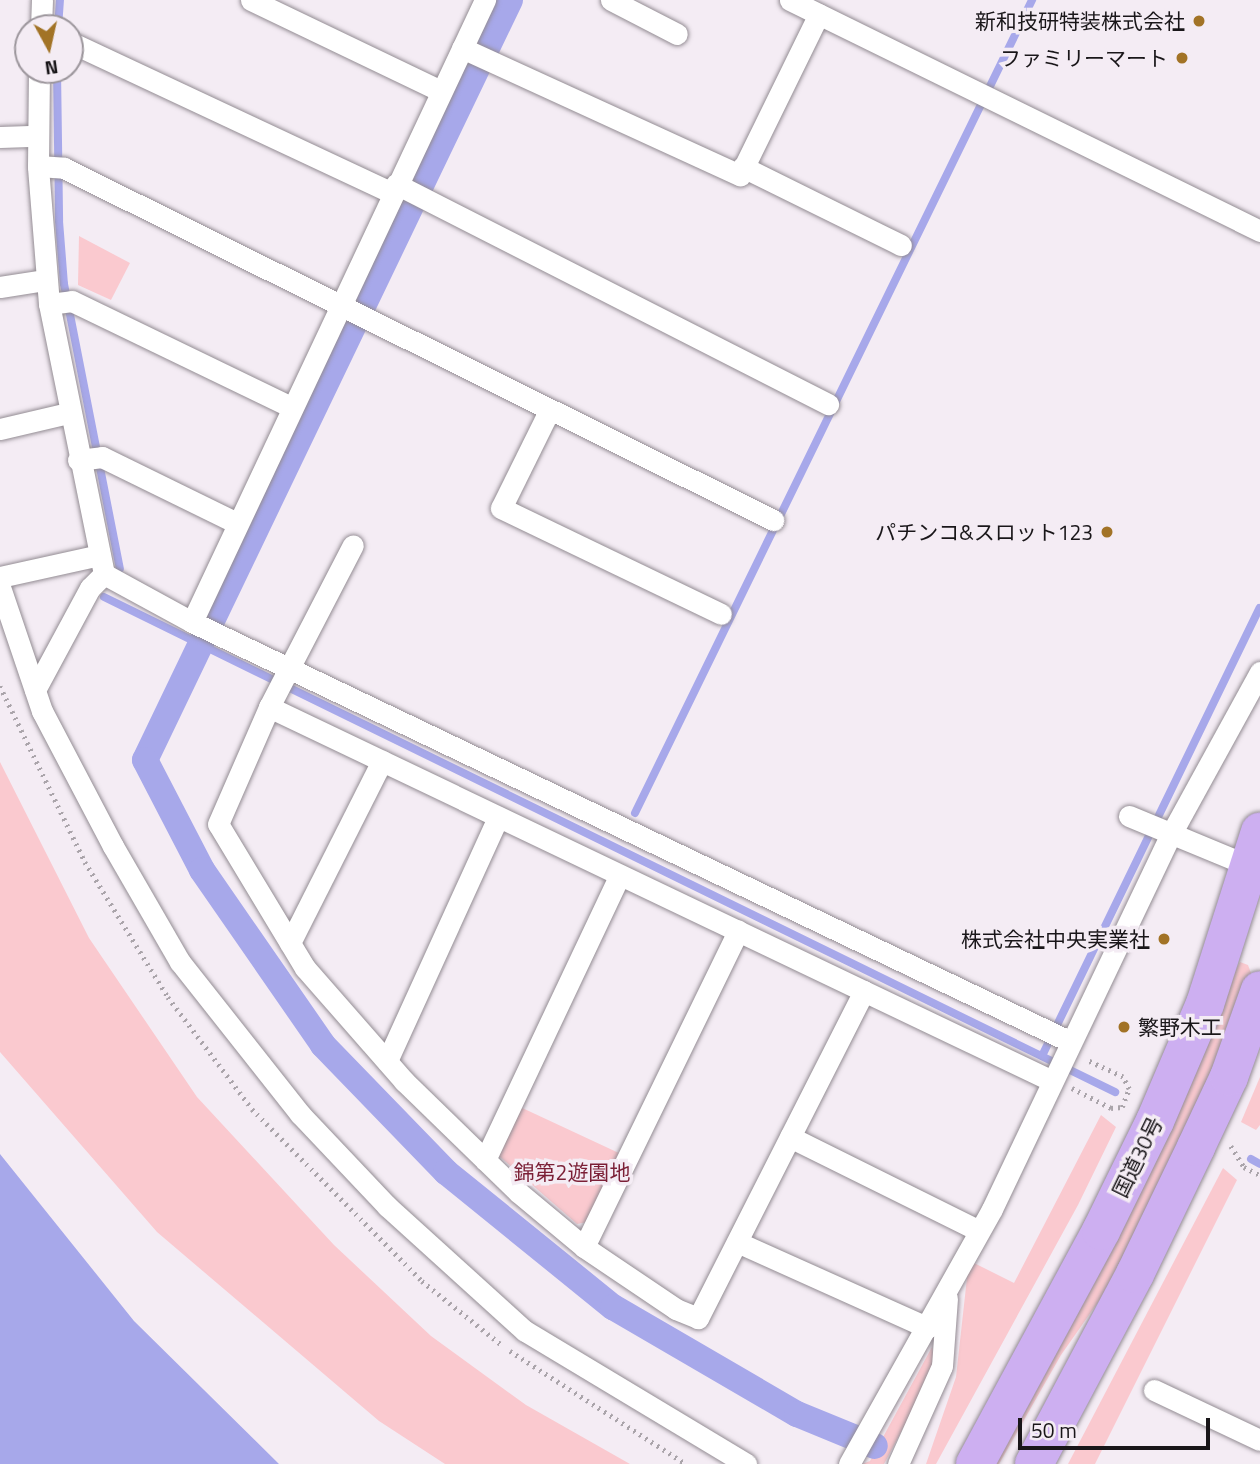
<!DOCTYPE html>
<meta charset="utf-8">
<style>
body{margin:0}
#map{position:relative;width:1260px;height:1464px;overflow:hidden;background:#f4ecf4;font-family:"Titillium Web","Noto Sans JP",sans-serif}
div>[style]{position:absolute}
.green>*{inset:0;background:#fac9cf}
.water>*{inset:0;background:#a7a8ea}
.stream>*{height:8px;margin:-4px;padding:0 4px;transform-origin:4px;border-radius:4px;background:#a7a8ea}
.canal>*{height:26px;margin:-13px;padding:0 13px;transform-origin:13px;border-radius:13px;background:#a7a8ea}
.path>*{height:4.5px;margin-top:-2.25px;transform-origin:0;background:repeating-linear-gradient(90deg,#aaa4aa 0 2px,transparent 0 7px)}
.roads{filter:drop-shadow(0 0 2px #938c93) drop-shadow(0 0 2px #938c93)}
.street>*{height:21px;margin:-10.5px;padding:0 10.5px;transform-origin:10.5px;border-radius:10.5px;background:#fff}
.highway>*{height:38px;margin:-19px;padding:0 19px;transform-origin:19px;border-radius:19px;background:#cdaff1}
.dots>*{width:19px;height:19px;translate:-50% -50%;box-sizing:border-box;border:4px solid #f4ecf4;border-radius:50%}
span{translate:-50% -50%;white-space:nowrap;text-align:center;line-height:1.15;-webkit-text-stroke:7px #f4ecf4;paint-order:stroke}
.poi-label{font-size:21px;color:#191619}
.right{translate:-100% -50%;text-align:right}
.left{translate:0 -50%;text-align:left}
.street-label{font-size:21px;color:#191619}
.park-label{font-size:21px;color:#7b1f36}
.north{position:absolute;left:14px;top:14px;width:70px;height:70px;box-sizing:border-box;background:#f4ecf4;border:2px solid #9c969c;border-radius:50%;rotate:172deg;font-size:19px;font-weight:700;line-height:28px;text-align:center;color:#191619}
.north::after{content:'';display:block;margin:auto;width:24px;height:32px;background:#a27326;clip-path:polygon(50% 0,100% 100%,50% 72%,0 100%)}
.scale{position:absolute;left:1018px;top:1418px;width:192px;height:32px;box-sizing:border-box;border:4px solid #191619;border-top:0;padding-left:9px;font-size:21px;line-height:24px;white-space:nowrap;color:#191619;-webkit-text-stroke:5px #f4ecf4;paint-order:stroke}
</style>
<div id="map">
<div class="green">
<div style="clip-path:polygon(79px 236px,130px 263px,111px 300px,78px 285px)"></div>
<div style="clip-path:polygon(0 762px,89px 938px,197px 1097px,334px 1245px,431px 1336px,526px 1405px,630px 1464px,445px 1464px,379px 1421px,157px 1232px,0 1052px)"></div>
<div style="clip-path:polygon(1240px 962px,1248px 965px,1251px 973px,1185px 1133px,1103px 1295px,1061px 1355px,999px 1464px,988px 1464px)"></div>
<div style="clip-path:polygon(1260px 1077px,1260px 1125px,1256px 1130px,1241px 1122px)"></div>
<div style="clip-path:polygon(518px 1106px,621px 1154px,588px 1222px,577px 1224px,499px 1156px)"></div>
<div style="clip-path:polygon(1101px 1115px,1116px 1127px,1078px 1205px,936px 1464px,926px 1464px,956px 1377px,968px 1269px,972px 1262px,1014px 1283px)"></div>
<div style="clip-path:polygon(1223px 1168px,1237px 1180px,1095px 1464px,1068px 1464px)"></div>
<div style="clip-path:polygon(932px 1347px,934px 1359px,924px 1389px,884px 1464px,862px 1464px,870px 1461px)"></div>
</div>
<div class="water">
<div style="clip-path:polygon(0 1154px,134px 1321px,279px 1464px,0 1464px)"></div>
</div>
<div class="stream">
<div style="left:58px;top:28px;width:28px;rotate:-86deg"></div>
<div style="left:57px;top:70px;width:151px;rotate:89.2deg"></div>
<div style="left:59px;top:221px;width:63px;rotate:85.5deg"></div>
<div style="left:64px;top:284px;width:290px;rotate:78.9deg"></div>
<div style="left:104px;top:597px;width:1126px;rotate:26.09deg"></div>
<div style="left:635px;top:813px;width:905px;rotate:-63.97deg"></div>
<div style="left:1042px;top:1056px;width:498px;rotate:-64.1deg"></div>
<div style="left:1251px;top:1159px;width:10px;rotate:29deg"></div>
</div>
<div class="canal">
<div style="left:510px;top:0;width:843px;rotate:115.65deg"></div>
<div style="left:145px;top:760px;width:124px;rotate:62.6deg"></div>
<div style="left:202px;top:870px;width:213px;rotate:55.3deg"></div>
<div style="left:323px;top:1045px;width:177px;rotate:45.9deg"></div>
<div style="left:446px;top:1172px;width:215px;rotate:39deg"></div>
<div style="left:613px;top:1307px;width:213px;rotate:30.2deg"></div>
<div style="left:797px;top:1414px;width:84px;rotate:22.3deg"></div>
</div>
<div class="path">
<div style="left:0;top:686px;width:195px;rotate:64.2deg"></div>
<div style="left:85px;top:862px;width:158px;rotate:58.4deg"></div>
<div style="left:168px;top:997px;width:140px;rotate:53.1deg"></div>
<div style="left:252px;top:1109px;width:242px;rotate:45.3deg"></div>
<div style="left:422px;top:1281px;width:104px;rotate:38.7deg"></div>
<div style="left:1072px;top:1088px;width:44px;rotate:27.1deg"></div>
<div style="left:1111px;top:1108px;width:11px;rotate:-5deg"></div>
<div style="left:1122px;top:1107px;width:19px;rotate:-69deg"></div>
<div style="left:1129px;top:1089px;width:13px;rotate:-117deg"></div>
<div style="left:1123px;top:1077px;width:41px;rotate:-155.3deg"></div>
<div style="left:1231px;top:1146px;width:25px;rotate:58deg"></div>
<div style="left:1244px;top:1167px;width:18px;rotate:27deg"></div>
<div style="left:510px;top:1351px;width:209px;rotate:32.7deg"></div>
</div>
<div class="roads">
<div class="street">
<div style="left:251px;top:0;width:211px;rotate:25.6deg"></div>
<div style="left:611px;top:0;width:74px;rotate:27.3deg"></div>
<div style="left:790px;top:0;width:524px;rotate:26.17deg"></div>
<div style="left:41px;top:28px;width:28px;rotate:-88deg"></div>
<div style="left:70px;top:42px;width:356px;rotate:25.1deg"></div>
<div style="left:462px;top:48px;width:306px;rotate:24.6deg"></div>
<div style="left:740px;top:175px;width:179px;rotate:-63.9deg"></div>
<div style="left:0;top:137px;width:37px;rotate:-2deg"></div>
<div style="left:38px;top:166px;width:26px;rotate:4deg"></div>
<div style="left:64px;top:168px;width:792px;rotate:26.4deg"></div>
<div style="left:743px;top:167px;width:176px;rotate:26.3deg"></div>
<div style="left:396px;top:184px;width:485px;rotate:27deg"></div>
<div style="left:0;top:287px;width:46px;rotate:-8.8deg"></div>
<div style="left:49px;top:304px;width:23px;rotate:-7deg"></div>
<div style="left:72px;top:301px;width:243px;rotate:25.8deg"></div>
<div style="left:549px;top:411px;width:108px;rotate:116.3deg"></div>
<div style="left:501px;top:508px;width:244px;rotate:25.7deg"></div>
<div style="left:0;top:429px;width:70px;rotate:-13.2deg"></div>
<div style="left:78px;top:460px;width:24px;rotate:-7deg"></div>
<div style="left:102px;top:457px;width:150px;rotate:26.1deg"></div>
<div style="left:104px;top:574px;width:100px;rotate:28.6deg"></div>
<div style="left:192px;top:622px;width:974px;rotate:25.54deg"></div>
<div style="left:0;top:577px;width:102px;rotate:-12.4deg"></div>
<div style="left:0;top:587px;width:131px;rotate:71.3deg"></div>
<div style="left:42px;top:711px;width:153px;rotate:62.3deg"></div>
<div style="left:113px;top:846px;width:134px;rotate:60deg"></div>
<div style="left:180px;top:962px;width:194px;rotate:51.7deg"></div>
<div style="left:300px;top:1114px;width:127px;rotate:46.6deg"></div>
<div style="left:387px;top:1206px;width:186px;rotate:42.2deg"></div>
<div style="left:525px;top:1331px;width:258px;rotate:31deg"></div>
<div style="left:192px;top:622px;width:688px;rotate:-64.78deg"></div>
<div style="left:35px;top:690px;width:116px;rotate:-61.7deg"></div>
<div style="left:90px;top:588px;width:20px;rotate:-45deg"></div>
<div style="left:104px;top:574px;width:276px;rotate:-101.5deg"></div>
<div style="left:49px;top:304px;width:138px;rotate:-94.6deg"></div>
<div style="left:38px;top:166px;width:96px;rotate:-89.4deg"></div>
<div style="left:269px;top:707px;width:182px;rotate:-62.6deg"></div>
<div style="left:1129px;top:816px;width:131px;rotate:22.5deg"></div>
<div style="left:1250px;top:866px;width:7px;rotate:63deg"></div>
<div style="left:290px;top:943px;width:204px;rotate:-63.2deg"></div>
<div style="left:864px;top:991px;width:367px;rotate:116.9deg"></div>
<div style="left:698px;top:1318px;width:24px;rotate:-158deg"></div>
<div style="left:676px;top:1309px;width:111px;rotate:-146deg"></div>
<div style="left:584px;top:1247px;width:86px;rotate:-140.2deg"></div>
<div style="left:518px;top:1192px;width:159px;rotate:-135.8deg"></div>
<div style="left:404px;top:1081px;width:150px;rotate:-131.2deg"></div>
<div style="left:305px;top:968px;width:168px;rotate:-121.1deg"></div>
<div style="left:218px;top:824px;width:128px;rotate:-66.4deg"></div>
<div style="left:269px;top:707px;width:868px;rotate:25.53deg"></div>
<div style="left:387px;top:1061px;width:268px;rotate:-65.5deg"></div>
<div style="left:790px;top:1137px;width:209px;rotate:26.4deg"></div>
<div style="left:485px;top:1160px;width:315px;rotate:-64.7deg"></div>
<div style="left:737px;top:1242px;width:209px;rotate:24.2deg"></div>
<div style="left:584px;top:1247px;width:352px;rotate:-64deg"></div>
<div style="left:1154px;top:1390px;width:117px;rotate:25.3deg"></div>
<div style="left:849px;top:1464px;width:292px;rotate:-60.7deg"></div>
<div style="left:992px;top:1209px;width:416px;rotate:-64.5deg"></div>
<div style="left:1171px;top:834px;width:185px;rotate:-61.2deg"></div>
<div style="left:898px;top:1464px;width:107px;rotate:-65.8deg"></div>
<div style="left:942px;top:1366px;width:68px;rotate:-85.8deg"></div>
</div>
<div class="highway">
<div style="left:975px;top:1464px;width:265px;rotate:-61.6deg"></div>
<div style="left:1101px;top:1231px;width:123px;rotate:-63.9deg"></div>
<div style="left:1155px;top:1121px;width:127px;rotate:-66.9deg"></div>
<div style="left:1205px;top:1004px;width:181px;rotate:-72.3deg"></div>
<div style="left:1034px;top:1464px;width:215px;rotate:-62deg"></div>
<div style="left:1135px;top:1274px;width:141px;rotate:-64.3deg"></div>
<div style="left:1196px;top:1147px;width:77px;rotate:-64.8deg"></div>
<div style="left:1229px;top:1077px;width:92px;rotate:-70.4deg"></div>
</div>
</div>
<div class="dots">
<div style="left:1199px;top:21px;background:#a27326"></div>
<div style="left:1182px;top:58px;background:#a27326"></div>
<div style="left:1107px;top:532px;background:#a27326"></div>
<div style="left:1164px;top:939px;background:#a27326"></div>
<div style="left:1124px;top:1027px;background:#a27326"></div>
</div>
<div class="poi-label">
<span class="right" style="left:1185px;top:21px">新和技研特装株式会社</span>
<span class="right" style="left:1168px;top:58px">ファミリーマート</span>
<span class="right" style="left:1093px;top:532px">パチンコ&amp;スロット123</span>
<span class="right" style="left:1150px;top:939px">株式会社中央実業社</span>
<span class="left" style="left:1138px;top:1027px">繁野木工</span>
</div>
<div class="street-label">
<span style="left:1137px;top:1157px;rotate:-64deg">国道30号</span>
</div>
<div class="park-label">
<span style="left:572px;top:1172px">錦第2遊園地</span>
</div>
<div class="north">N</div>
<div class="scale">50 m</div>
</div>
